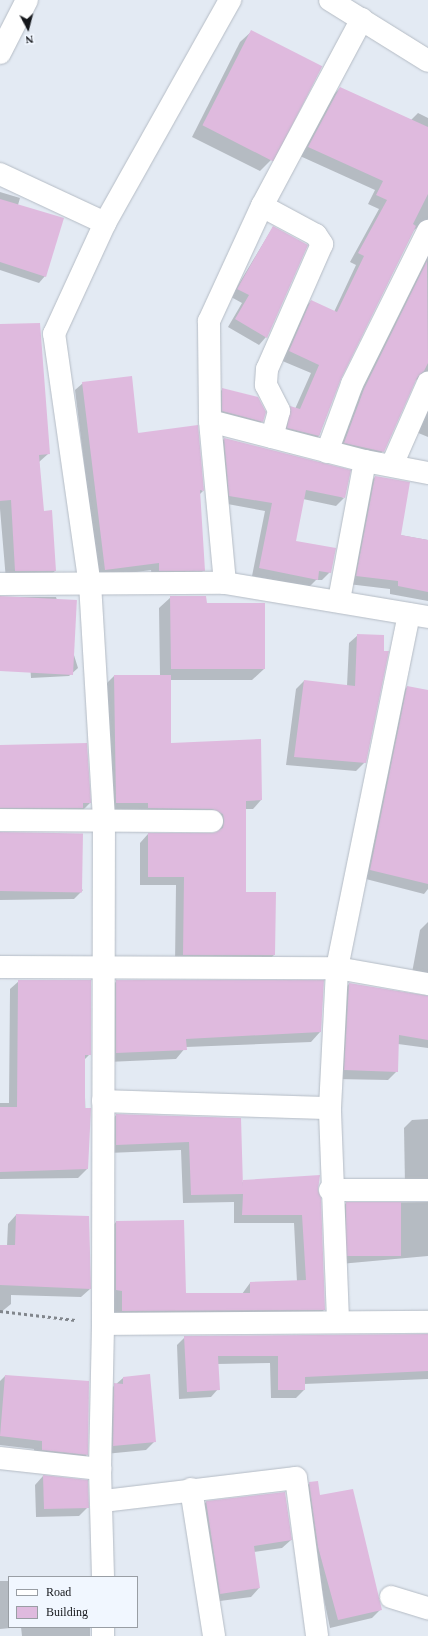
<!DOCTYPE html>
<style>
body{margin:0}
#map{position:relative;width:428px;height:1636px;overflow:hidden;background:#e3eaf3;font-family:"Times New Roman",serif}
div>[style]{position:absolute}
.shadow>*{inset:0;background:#0003}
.building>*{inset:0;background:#dfbade;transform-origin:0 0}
.path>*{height:2.5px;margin-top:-1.25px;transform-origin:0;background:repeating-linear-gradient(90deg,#81868c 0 3px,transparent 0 6px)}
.roads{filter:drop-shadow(0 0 1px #b5bcc5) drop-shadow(0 0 1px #b5bcc5)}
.street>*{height:22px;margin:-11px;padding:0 11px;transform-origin:11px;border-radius:11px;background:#fff}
.secondary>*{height:22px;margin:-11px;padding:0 11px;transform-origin:11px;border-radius:11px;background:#fff}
span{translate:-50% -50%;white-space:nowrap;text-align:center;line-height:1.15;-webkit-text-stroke:3.5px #f1f7ff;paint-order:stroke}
.legend{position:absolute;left:8px;top:1576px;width:130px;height:52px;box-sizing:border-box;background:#f1f7ff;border:1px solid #999ea4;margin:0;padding:5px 7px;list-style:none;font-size:12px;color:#16181c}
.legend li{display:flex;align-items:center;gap:8px;height:20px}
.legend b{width:20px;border:1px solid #999ea4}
.north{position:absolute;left:8px;top:8px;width:40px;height:40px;-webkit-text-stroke:3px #f1f7ff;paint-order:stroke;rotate:173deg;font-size:11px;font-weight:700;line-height:16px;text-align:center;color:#16181c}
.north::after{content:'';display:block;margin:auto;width:14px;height:18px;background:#16181c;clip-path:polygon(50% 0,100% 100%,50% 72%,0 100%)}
</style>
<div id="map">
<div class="shadow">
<div style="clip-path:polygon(252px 31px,271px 160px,260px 171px,192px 137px,240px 42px)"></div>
<div style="clip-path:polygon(340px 88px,411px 120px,418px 113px,428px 118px,428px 232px,418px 227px,414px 230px,340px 378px,319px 436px,310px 445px,279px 437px,282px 416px,291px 407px,295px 409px,311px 373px,280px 360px,302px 310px,311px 301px,334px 312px,356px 265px,350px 262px,379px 209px,368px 204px,375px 190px,300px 156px,331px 97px)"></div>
<div style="clip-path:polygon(0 192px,20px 198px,18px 205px,45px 276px,39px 283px,0 270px)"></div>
<div style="clip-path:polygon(273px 227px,307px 246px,266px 337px,259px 345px,228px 327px,242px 303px,231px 297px)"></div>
<div style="clip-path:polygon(428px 252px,428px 383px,418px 379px,414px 381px,383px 451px,374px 460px,336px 451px,355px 399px)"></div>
<div style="clip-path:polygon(0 325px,48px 454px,39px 462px,43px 512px,55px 571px,46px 579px,6px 580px,0 509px)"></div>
<div style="clip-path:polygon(83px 383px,203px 491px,199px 495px,204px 570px,196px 578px,152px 578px,151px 570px,98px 577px,75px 390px)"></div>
<div style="clip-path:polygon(223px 389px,262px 421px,254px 430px,214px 420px,214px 397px)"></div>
<div style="clip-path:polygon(428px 402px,428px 437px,416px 432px)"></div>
<div style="clip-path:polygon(224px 439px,344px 498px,336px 506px,303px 499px,295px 542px,330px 572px,322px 580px,316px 580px,309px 587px,252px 576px,265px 511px,222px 503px,217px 446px)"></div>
<div style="clip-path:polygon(375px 477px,400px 535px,428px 540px,428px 601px,390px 594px,390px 589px,348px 584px,367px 485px)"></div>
<div style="clip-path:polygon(0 597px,56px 597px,78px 668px,69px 676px,31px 678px,30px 663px,0 646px)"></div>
<div style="clip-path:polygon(171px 597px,206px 604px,264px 669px,252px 680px,170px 680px,170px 744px,260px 740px,261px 800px,253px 809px,245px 809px,245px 893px,274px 955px,265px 963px,175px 963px,176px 885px,140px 885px,140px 843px,148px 834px,213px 834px,216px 830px,107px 812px,106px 684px,114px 676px,160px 676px,159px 608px)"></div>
<div style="clip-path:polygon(358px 635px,365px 762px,356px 771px,286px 765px,296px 689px,304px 681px,347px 686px,349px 643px)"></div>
<div style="clip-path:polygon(407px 687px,428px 691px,428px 889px,424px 894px,362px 878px,399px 696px)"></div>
<div style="clip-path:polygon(0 746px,90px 803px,81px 812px,0 816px)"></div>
<div style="clip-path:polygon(0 833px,83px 890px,74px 899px,0 900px)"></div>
<div style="clip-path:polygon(428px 922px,428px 984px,411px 978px,420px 930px)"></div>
<div style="clip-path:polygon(19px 981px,90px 1054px,84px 1060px,87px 1169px,78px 1178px,0 1179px,0 1103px,9px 1103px,10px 989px)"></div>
<div style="clip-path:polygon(117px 981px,320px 1032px,311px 1042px,186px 1047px,176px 1059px,107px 1062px,107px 990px)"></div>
<div style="clip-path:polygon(349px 984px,428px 996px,428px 1048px,398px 1044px,397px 1071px,388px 1080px,336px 1079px,341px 992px)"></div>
<div style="clip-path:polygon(116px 1115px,240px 1119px,241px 1182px,317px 1191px,324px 1310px,316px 1318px,114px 1320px,108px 1231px,116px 1222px,185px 1294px,242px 1294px,250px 1283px,297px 1282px,294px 1223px,234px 1223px,234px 1202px,183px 1203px,181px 1150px,108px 1153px,108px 1124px)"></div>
<div style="clip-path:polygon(428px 1119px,428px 1190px,405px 1185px,404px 1128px,412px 1120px)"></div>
<div style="clip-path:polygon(428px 1202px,428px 1256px,340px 1264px,338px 1212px,346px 1203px)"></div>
<div style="clip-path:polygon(16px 1215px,90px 1289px,81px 1297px,11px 1295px,11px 1304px,0 1313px,0 1246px,7px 1246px,8px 1224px)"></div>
<div style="clip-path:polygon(428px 1336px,428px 1379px,304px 1384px,304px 1390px,296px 1398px,271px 1398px,270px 1363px,217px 1364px,218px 1389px,211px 1397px,179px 1399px,177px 1345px,185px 1337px)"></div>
<div style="clip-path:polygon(5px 1376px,87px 1455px,78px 1463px,34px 1458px,34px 1449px,0 1445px,0 1381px)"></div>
<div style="clip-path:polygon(123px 1378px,154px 1442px,146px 1450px,105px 1454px,106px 1393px)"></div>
<div style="clip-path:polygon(43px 1476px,88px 1507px,79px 1516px,36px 1517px,35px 1485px)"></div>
<div style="clip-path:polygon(310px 1483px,381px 1609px,372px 1618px,330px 1628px,301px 1491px)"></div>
<div style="clip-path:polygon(284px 1493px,291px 1540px,282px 1548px,254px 1552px,259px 1588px,251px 1597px,212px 1602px,197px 1511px,206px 1502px)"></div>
<div style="clip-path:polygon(0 1581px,9px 1581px,9px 1627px,90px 1627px,90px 1636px,22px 1636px,21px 1627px,0 1629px)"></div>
</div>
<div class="building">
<div style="left:251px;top:30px;width:80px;height:107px;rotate:27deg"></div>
<div style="clip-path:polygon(340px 87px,428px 127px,428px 194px,413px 224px,416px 226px,341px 379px,319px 436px,287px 428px,290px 406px,300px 409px,319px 365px,289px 351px,311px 300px,337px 312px,364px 256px,358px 253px,387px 200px,376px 195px,383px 181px,308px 147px)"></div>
<div style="clip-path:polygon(0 199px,64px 218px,46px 277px,0 262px)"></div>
<div style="clip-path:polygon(273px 226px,308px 245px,267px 338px,235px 319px,249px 295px,237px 289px)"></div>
<div style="clip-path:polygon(427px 261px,428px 363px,424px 371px,417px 378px,384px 452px,344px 443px,364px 389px)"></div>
<div style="clip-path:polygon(40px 323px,50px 454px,39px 455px,44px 511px,52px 510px,56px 571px,15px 571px,11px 500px,0 501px,0 324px)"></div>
<div style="clip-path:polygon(132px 376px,138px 433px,198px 425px,204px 491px,200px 490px,205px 571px,159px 571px,159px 563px,105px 570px,82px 382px)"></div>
<div style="clip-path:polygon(222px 388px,258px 397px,266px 412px,263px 422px,222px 411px)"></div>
<div style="clip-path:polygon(224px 438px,351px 470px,345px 498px,306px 490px,296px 541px,336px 548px,331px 573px,319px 571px,318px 580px,259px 568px,272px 503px,229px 496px)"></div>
<div style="clip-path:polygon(375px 476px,410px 482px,401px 535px,428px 540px,428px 592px,398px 586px,398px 581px,356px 576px)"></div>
<div style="left:0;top:596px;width:77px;height:75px;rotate:3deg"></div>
<div style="clip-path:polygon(170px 596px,206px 596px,207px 603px,265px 603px,265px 669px,171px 669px)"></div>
<div style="clip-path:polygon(357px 634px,384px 635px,384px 651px,389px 651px,366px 763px,294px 757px,304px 680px,355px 686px)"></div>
<div style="clip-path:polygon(114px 675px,171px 675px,171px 743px,261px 739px,262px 800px,246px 801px,246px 892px,276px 892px,275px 955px,183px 955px,184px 877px,148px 877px,148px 833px,212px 833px,223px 828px,224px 821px,223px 814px,212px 809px,148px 808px,148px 803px,116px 803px)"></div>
<div style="clip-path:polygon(407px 686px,428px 690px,428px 884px,370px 870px)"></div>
<div style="clip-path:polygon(87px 743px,91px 803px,83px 803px,83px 808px,0 808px,0 745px)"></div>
<div style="left:0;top:832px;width:83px;height:59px;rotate:1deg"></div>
<div style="clip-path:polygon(18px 980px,91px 980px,91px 1055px,85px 1055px,85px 1108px,91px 1108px,88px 1169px,0 1172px,0 1107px,17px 1107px)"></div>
<div style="clip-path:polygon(116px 980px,324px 980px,321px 1032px,186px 1039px,187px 1050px,116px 1053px)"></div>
<div style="clip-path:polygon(349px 983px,428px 996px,428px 1040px,399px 1035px,398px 1072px,344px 1070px)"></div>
<div style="clip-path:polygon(116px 1114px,241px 1118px,243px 1187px,243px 1180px,320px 1175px,318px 1190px,321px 1198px,325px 1310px,122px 1311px,122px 1291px,116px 1290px,116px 1221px,184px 1220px,186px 1293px,250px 1293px,250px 1282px,306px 1280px,302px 1215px,242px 1215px,243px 1194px,191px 1195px,189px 1142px,116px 1145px)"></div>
<div style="left:346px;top:1202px;width:55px;height:54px"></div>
<div style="clip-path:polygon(16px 1214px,89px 1216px,91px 1289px,0 1285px,0 1245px,15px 1245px)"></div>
<div style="clip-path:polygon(428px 1334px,428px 1371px,305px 1377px,305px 1390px,278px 1390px,278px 1356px,218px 1356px,220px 1390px,187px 1392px,184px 1336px)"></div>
<div style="clip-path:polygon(150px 1374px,156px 1442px,113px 1446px,114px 1383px,123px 1384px,123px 1377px)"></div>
<div style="clip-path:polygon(5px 1375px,89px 1381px,88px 1455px,42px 1450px,42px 1441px,0 1436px)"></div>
<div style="clip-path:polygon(43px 1475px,88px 1480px,89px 1508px,44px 1509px)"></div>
<div style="clip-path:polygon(318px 1481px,320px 1495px,353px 1489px,382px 1610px,338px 1620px,318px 1547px,309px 1482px)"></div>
<div style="clip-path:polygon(285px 1492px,292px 1540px,254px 1546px,260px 1588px,220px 1594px,206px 1501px)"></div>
</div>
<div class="path">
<div style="left:0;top:1311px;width:76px;rotate:6.8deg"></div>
</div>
<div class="roads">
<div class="street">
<div style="left:0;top:53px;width:59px;rotate:-63deg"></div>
<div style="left:0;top:174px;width:116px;rotate:25deg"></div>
<div style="left:262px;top:206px;width:61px;rotate:28.2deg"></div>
<div style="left:316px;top:235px;width:11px;rotate:56deg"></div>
<div style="left:322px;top:244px;width:137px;rotate:113.7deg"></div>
<div style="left:267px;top:369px;width:16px;rotate:94deg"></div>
<div style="left:266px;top:385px;width:29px;rotate:63deg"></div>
<div style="left:279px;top:411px;width:27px;rotate:105deg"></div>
<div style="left:210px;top:421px;width:160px;rotate:14.5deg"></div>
<div style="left:365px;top:461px;width:64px;rotate:10.8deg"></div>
<div style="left:327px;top:452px;width:72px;rotate:-69.8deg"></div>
<div style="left:352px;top:384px;width:171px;rotate:-63.6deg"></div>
<div style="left:392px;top:465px;width:90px;rotate:-66.3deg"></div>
<div style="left:225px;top:583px;width:163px;rotate:-95.3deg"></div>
<div style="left:210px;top:421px;width:100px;rotate:-90.6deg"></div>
<div style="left:209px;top:321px;width:127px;rotate:-65.3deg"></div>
<div style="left:262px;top:206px;width:212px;rotate:-61.9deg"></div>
<div style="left:0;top:584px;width:225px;rotate:-0.3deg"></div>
<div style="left:225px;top:583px;width:206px;rotate:9.5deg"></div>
<div style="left:339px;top:600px;width:141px;rotate:-79.4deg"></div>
<div style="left:0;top:820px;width:212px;rotate:0.3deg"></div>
<div style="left:0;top:967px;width:337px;rotate:0.2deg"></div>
<div style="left:337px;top:968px;width:92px;rotate:10deg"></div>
<div style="left:103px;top:1101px;width:227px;rotate:1.8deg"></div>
<div style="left:330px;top:1190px;width:98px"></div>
<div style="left:338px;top:1320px;width:212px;rotate:-92.2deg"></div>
<div style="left:330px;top:1108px;width:140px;rotate:-87.1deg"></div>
<div style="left:337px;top:968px;width:361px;rotate:-78.5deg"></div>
<div style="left:103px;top:1324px;width:325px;rotate:-0.4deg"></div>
<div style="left:0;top:1458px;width:101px;rotate:6.3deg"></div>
<div style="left:191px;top:1489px;width:149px;rotate:81.1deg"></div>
<div style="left:103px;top:1501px;width:194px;rotate:-6.8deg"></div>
<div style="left:296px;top:1478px;width:159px;rotate:82.4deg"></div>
<div style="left:103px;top:1577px;width:108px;rotate:-91.6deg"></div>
<div style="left:100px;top:1469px;width:145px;rotate:-88.8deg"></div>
<div style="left:103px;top:1324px;width:505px;rotate:-89.89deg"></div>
<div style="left:104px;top:819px;width:233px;rotate:-93.4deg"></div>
<div style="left:90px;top:586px;width:255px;rotate:-98.1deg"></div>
<div style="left:54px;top:334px;width:122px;rotate:-65.3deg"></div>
<div style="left:105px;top:223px;width:256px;rotate:-60.7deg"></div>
<div style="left:391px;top:1597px;width:39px;rotate:17deg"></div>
<div style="left:103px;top:1627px;width:9px;rotate:90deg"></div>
</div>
<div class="secondary">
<div style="left:330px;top:0;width:115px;rotate:31.9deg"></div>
</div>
</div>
<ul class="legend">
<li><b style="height:5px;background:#fff"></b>Road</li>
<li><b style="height:11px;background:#dfbade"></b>Building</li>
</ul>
<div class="north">N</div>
</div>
